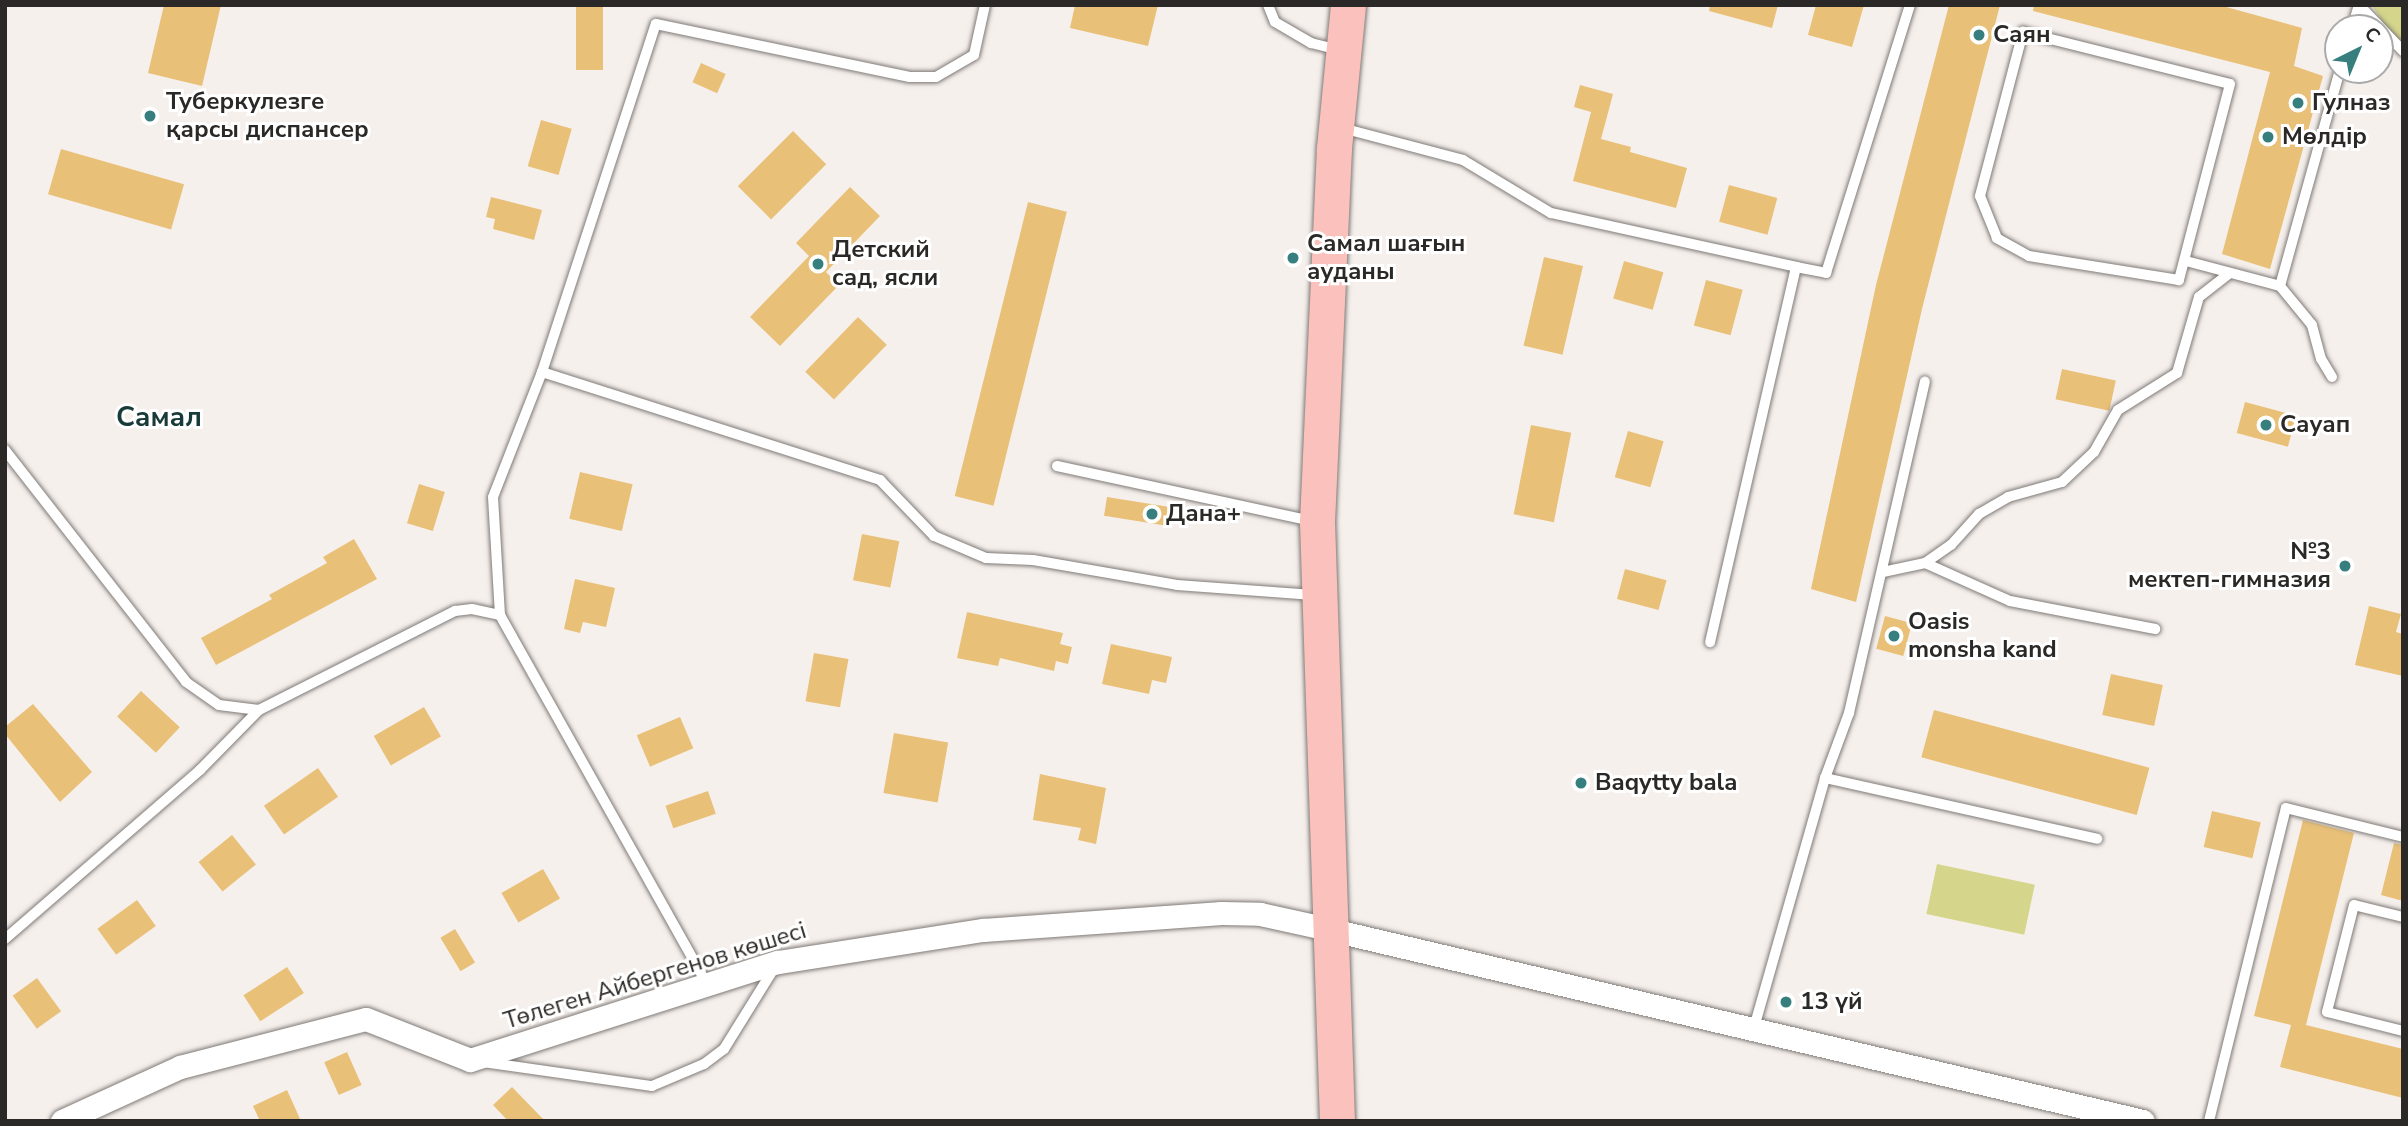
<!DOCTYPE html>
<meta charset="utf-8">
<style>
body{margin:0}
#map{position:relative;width:2408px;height:1126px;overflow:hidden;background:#f6f0ed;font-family:"Nunito Sans",sans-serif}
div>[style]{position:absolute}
.green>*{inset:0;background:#d5d68b;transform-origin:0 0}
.building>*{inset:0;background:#e9c078;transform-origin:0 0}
.roads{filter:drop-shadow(0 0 2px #7f7a76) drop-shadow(0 0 2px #7f7a76)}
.lane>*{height:10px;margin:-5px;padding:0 5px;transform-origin:5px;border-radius:5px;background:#fff}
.street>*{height:23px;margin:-11.5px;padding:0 11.5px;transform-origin:11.5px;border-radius:11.5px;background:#fff}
.primary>*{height:35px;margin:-17.5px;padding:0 17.5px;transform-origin:17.5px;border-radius:17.5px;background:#fbc1bd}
.dots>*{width:19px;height:19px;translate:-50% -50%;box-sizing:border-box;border:4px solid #fff;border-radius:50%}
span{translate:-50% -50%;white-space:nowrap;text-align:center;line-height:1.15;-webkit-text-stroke:6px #fff;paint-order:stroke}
.poi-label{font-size:24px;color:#2b2927;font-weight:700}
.left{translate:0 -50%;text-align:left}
.right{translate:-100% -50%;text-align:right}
.street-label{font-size:24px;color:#2b2927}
.quarter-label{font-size:28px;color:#183b3a;font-weight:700}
.frame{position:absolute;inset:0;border:7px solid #2b2927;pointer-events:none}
.north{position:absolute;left:2324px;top:14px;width:70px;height:70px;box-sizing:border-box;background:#fff;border:2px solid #aaa9a9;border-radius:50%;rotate:43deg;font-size:19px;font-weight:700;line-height:28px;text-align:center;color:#2b2927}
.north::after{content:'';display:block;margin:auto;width:24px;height:32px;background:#377f7e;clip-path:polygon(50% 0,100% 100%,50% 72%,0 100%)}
</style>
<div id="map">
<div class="green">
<div style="clip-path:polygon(2403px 5px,2403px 53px,2373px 7px)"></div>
<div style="left:1937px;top:864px;width:100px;height:51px;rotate:12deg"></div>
</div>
<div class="building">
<div style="clip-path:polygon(164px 5px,221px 5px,202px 86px,148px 73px)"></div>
<div style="left:576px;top:5px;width:27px;height:65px"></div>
<div style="clip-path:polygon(1075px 5px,1158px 5px,1148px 46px,1070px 28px)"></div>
<div style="clip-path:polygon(1710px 5px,1778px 5px,1772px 28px,1709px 11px)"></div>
<div style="clip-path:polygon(1816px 5px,1864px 5px,1852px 47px,1808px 35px)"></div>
<div style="clip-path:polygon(1949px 5px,2000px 5px,1922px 309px,1856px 602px,1811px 589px,1876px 285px)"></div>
<div style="clip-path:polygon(2034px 5px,2219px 5px,2302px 28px,2294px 66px,2323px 76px,2270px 269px,2222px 254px,2270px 72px,2033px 11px)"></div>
<div style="left:701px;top:63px;width:27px;height:21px;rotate:24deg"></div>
<div style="clip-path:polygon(1580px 85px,1613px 94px,1601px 139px,1631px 147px,1630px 152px,1687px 168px,1676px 208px,1573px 181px,1591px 112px,1574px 107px)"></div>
<div style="left:541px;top:120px;width:32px;height:48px;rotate:16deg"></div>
<div style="left:793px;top:131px;width:47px;height:78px;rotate:45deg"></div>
<div style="left:61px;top:149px;width:128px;height:47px;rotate:16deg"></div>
<div style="left:1729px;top:185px;width:50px;height:38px;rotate:15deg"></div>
<div style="clip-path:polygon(850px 187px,880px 216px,826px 272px,839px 285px,780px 346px,750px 317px,809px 256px,796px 243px)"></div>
<div style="clip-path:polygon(491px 197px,542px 210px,534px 240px,493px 229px,495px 219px,486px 217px)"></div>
<div style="left:1028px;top:202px;width:40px;height:303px;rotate:14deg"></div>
<div style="left:1544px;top:257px;width:40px;height:91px;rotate:13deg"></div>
<div style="left:1624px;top:261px;width:41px;height:39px;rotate:16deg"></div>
<div style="left:1706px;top:280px;width:38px;height:47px;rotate:15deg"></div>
<div style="left:858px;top:317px;width:40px;height:76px;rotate:44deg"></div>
<div style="left:2062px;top:369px;width:55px;height:31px;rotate:12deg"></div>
<div style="left:2245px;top:402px;width:53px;height:32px;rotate:15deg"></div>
<div style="left:1531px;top:425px;width:41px;height:91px;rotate:11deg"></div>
<div style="left:1628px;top:431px;width:37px;height:48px;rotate:16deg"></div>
<div style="left:580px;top:472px;width:54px;height:48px;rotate:13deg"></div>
<div style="left:419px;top:484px;width:27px;height:41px;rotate:17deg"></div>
<div style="left:1107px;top:497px;width:65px;height:19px;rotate:9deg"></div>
<div style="left:862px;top:534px;width:38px;height:47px;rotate:11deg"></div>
<div style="clip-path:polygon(354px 539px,377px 579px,216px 665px,201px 638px,272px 599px,269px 595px,327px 563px,323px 557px)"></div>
<div style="left:1625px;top:569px;width:43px;height:31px;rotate:15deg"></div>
<div style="clip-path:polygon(575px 579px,615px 588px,606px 627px,583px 622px,580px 633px,564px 629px)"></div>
<div style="clip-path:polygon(2369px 606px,2401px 614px,2396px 632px,2403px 634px,2403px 676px,2355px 665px)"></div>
<div style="clip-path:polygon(967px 612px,1063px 633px,1060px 644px,1072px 647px,1068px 664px,1056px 661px,1054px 671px,1000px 658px,998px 666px,957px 658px)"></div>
<div style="left:1885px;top:616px;width:28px;height:34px;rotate:15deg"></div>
<div style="clip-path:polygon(1111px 644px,1172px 657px,1166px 683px,1152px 680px,1149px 694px,1102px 684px)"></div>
<div style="left:814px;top:653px;width:35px;height:49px;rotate:10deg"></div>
<div style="left:2111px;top:674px;width:53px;height:42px;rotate:12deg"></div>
<div style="left:141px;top:691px;width:53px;height:35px;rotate:43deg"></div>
<div style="clip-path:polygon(33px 704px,92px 772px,60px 802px,5px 734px,5px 727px)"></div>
<div style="left:424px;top:707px;width:34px;height:58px;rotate:60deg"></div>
<div style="left:1934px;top:710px;width:223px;height:49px;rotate:15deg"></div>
<div style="left:680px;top:717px;width:34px;height:47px;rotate:67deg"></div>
<div style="left:894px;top:733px;width:55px;height:61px;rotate:10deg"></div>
<div style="left:318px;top:768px;width:35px;height:66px;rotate:55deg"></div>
<div style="clip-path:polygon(1040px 774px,1106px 788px,1096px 844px,1078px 840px,1081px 828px,1033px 820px)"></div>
<div style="left:708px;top:791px;width:24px;height:45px;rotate:71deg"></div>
<div style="left:2212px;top:811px;width:50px;height:37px;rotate:13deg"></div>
<div style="clip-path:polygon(2303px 820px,2354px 833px,2306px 1025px,2403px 1049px,2403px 1098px,2280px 1067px,2291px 1025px,2254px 1016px)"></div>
<div style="left:232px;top:835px;width:38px;height:43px;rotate:51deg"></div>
<div style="clip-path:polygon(2394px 843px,2403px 845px,2403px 901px,2381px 895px)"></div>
<div style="left:543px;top:869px;width:34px;height:48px;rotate:60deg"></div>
<div style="left:137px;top:900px;width:32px;height:49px;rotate:54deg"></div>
<div style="left:455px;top:929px;width:39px;height:17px;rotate:59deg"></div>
<div style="left:287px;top:967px;width:31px;height:52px;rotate:57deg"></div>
<div style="left:37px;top:978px;width:41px;height:30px;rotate:54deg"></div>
<div style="left:347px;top:1052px;width:36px;height:25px;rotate:66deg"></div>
<div style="clip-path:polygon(512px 1087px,545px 1121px,508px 1121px,493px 1105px)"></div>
<div style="clip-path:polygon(287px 1090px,301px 1121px,260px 1121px,253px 1106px)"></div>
</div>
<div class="roads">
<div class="lane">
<div style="left:1268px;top:5px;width:18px;rotate:68deg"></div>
<div style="left:1275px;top:22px;width:42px;rotate:30.3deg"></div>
<div style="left:1311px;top:43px;width:30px;rotate:14deg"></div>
<div style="left:2359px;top:5px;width:64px;rotate:46.3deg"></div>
<div style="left:2352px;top:28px;width:24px;rotate:-73deg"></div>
<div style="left:2023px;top:32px;width:213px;rotate:14.1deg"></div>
<div style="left:2230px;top:84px;width:203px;rotate:104.6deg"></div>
<div style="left:2179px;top:280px;width:152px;rotate:-170.9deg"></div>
<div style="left:2029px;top:256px;width:37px;rotate:-151deg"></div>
<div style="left:1997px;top:238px;width:45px;rotate:-112deg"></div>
<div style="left:1980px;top:196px;width:170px;rotate:-75.3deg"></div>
<div style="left:1342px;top:128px;width:125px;rotate:14.8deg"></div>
<div style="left:1463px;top:160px;width:103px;rotate:31.1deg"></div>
<div style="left:1551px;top:213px;width:251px;rotate:12.4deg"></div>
<div style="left:1796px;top:267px;width:385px;rotate:102.9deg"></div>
<div style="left:2186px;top:261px;width:97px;rotate:14.9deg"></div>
<div style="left:1796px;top:267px;width:31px;rotate:11deg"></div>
<div style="left:1826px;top:273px;width:281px;rotate:-72.6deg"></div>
<div style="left:542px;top:372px;width:355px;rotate:17.7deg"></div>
<div style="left:880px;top:480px;width:78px;rotate:46deg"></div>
<div style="left:934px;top:536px;width:56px;rotate:22.9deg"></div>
<div style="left:986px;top:558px;width:47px;rotate:2.4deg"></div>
<div style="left:1033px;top:560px;width:146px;rotate:9.8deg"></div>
<div style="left:1177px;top:585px;width:137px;rotate:4.2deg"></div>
<div style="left:2332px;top:377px;width:21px;rotate:-121deg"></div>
<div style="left:2321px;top:359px;width:35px;rotate:-105deg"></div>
<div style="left:2312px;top:325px;width:50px;rotate:-129.4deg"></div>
<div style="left:2280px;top:286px;width:224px;rotate:-74.5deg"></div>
<div style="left:5px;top:450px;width:294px;rotate:52deg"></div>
<div style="left:186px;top:682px;width:40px;rotate:34.9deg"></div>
<div style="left:219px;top:705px;width:40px;rotate:7.1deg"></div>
<div style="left:259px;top:710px;width:220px;rotate:-26.8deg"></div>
<div style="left:455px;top:611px;width:17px;rotate:-7deg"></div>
<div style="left:472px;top:609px;width:29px;rotate:12deg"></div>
<div style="left:1057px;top:466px;width:260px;rotate:12.2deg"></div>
<div style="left:1925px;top:563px;width:93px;rotate:24.1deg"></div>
<div style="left:2010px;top:601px;width:148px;rotate:10.9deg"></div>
<div style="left:1883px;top:572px;width:43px;rotate:-12.1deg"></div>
<div style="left:1925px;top:563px;width:32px;rotate:-35deg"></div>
<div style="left:1951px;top:545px;width:42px;rotate:-47.9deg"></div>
<div style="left:1979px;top:514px;width:34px;rotate:-30deg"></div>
<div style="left:2008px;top:497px;width:56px;rotate:-15.5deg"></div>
<div style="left:2062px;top:482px;width:44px;rotate:-43.2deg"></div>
<div style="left:2094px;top:452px;width:48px;rotate:-60.3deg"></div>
<div style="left:2118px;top:410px;width:70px;rotate:-32.1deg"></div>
<div style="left:2177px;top:373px;width:79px;rotate:-73.9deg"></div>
<div style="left:2199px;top:297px;width:39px;rotate:-38deg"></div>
<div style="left:1825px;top:778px;width:279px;rotate:12.6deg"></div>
<div style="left:2403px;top:917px;width:50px;rotate:-166.2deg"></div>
<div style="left:2354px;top:905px;width:110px;rotate:104.2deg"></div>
<div style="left:2327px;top:1012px;width:78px;rotate:14deg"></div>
<div style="left:5px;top:939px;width:258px;rotate:-40.9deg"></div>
<div style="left:200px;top:770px;width:84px;rotate:-45.5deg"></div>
<div style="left:707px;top:984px;width:423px;rotate:-119.3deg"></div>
<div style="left:500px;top:615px;width:118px;rotate:-93.4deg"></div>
<div style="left:493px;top:497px;width:134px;rotate:-68.6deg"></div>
<div style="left:542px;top:372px;width:366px;rotate:-71.9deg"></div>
<div style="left:656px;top:24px;width:258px;rotate:11.8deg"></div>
<div style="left:909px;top:77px;width:27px"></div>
<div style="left:936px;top:77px;width:44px;rotate:-30.1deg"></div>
<div style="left:974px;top:55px;width:51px;rotate:-77.6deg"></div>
<div style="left:1753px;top:1031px;width:263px;rotate:-74.1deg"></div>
<div style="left:1825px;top:778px;width:69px;rotate:-69.7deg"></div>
<div style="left:1849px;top:713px;width:340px;rotate:-77.1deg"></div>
<div style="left:483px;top:1062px;width:171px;rotate:8.1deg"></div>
<div style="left:652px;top:1086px;width:56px;rotate:-22.9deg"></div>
<div style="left:704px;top:1064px;width:25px;rotate:-37deg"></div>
<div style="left:724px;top:1049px;width:99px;rotate:-58.2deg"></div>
<div style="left:2209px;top:1121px;width:322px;rotate:-76.2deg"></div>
<div style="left:2286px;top:808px;width:121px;rotate:13.9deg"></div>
</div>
<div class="street">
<div style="left:62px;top:1121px;width:130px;rotate:-24.6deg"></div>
<div style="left:180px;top:1067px;width:192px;rotate:-14.5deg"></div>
<div style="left:366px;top:1019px;width:112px;rotate:21.5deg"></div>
<div style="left:470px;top:1060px;width:323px;rotate:-17.7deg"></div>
<div style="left:778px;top:962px;width:207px;rotate:-8.9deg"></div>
<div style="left:983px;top:930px;width:239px;rotate:-4.1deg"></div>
<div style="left:1221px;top:913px;width:39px;rotate:1deg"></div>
<div style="left:1260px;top:914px;width:70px;rotate:12.4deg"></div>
<div style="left:1328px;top:929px;width:837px;rotate:13.26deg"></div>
</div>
<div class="primary">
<div style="left:1337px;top:1121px;width:599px;rotate:-91.91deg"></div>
<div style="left:1317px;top:522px;width:374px;rotate:-87.4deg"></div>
<div style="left:1334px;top:148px;width:144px;rotate:-84.4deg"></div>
</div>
</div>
<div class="dots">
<div style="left:1979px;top:35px;background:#377f7e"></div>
<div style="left:2298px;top:103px;background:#377f7e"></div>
<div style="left:150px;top:116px;background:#377f7e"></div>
<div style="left:2268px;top:137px;background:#377f7e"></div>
<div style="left:1293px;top:258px;background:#377f7e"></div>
<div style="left:818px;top:264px;background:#377f7e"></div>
<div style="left:2266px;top:425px;background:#377f7e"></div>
<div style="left:1152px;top:514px;background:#377f7e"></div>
<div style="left:2345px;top:566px;background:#377f7e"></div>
<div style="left:1894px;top:636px;background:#377f7e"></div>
<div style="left:1581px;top:783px;background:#377f7e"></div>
<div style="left:1786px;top:1002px;background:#377f7e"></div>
</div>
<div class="poi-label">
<span class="left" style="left:1993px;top:35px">Саян</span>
<span class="left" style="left:166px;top:116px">Туберкулезге<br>қарсы диспансер</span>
<span class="left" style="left:2312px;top:103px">Гулназ</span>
<span class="left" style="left:2282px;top:137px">Мөлдір</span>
<span class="left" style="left:1307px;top:258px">Самал шағын<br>ауданы</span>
<span class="left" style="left:832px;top:264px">Детский<br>сад, ясли</span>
<span class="left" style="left:2280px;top:425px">Сауап</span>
<span class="left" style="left:1166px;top:514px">Дана+</span>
<span class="right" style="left:2331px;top:566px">№3<br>мектеп-гимназия</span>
<span class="left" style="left:1908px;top:636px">Oasis<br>monsha kand</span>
<span class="left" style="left:1595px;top:783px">Baqytty bala</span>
<span class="left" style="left:1800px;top:1002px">13 үй</span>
</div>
<div class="street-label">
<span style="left:655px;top:976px;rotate:-17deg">Төлеген Айбергенов көшесі</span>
</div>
<div class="quarter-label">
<span style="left:159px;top:417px">Самал</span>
</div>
<div class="frame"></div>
<div class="north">С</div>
</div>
